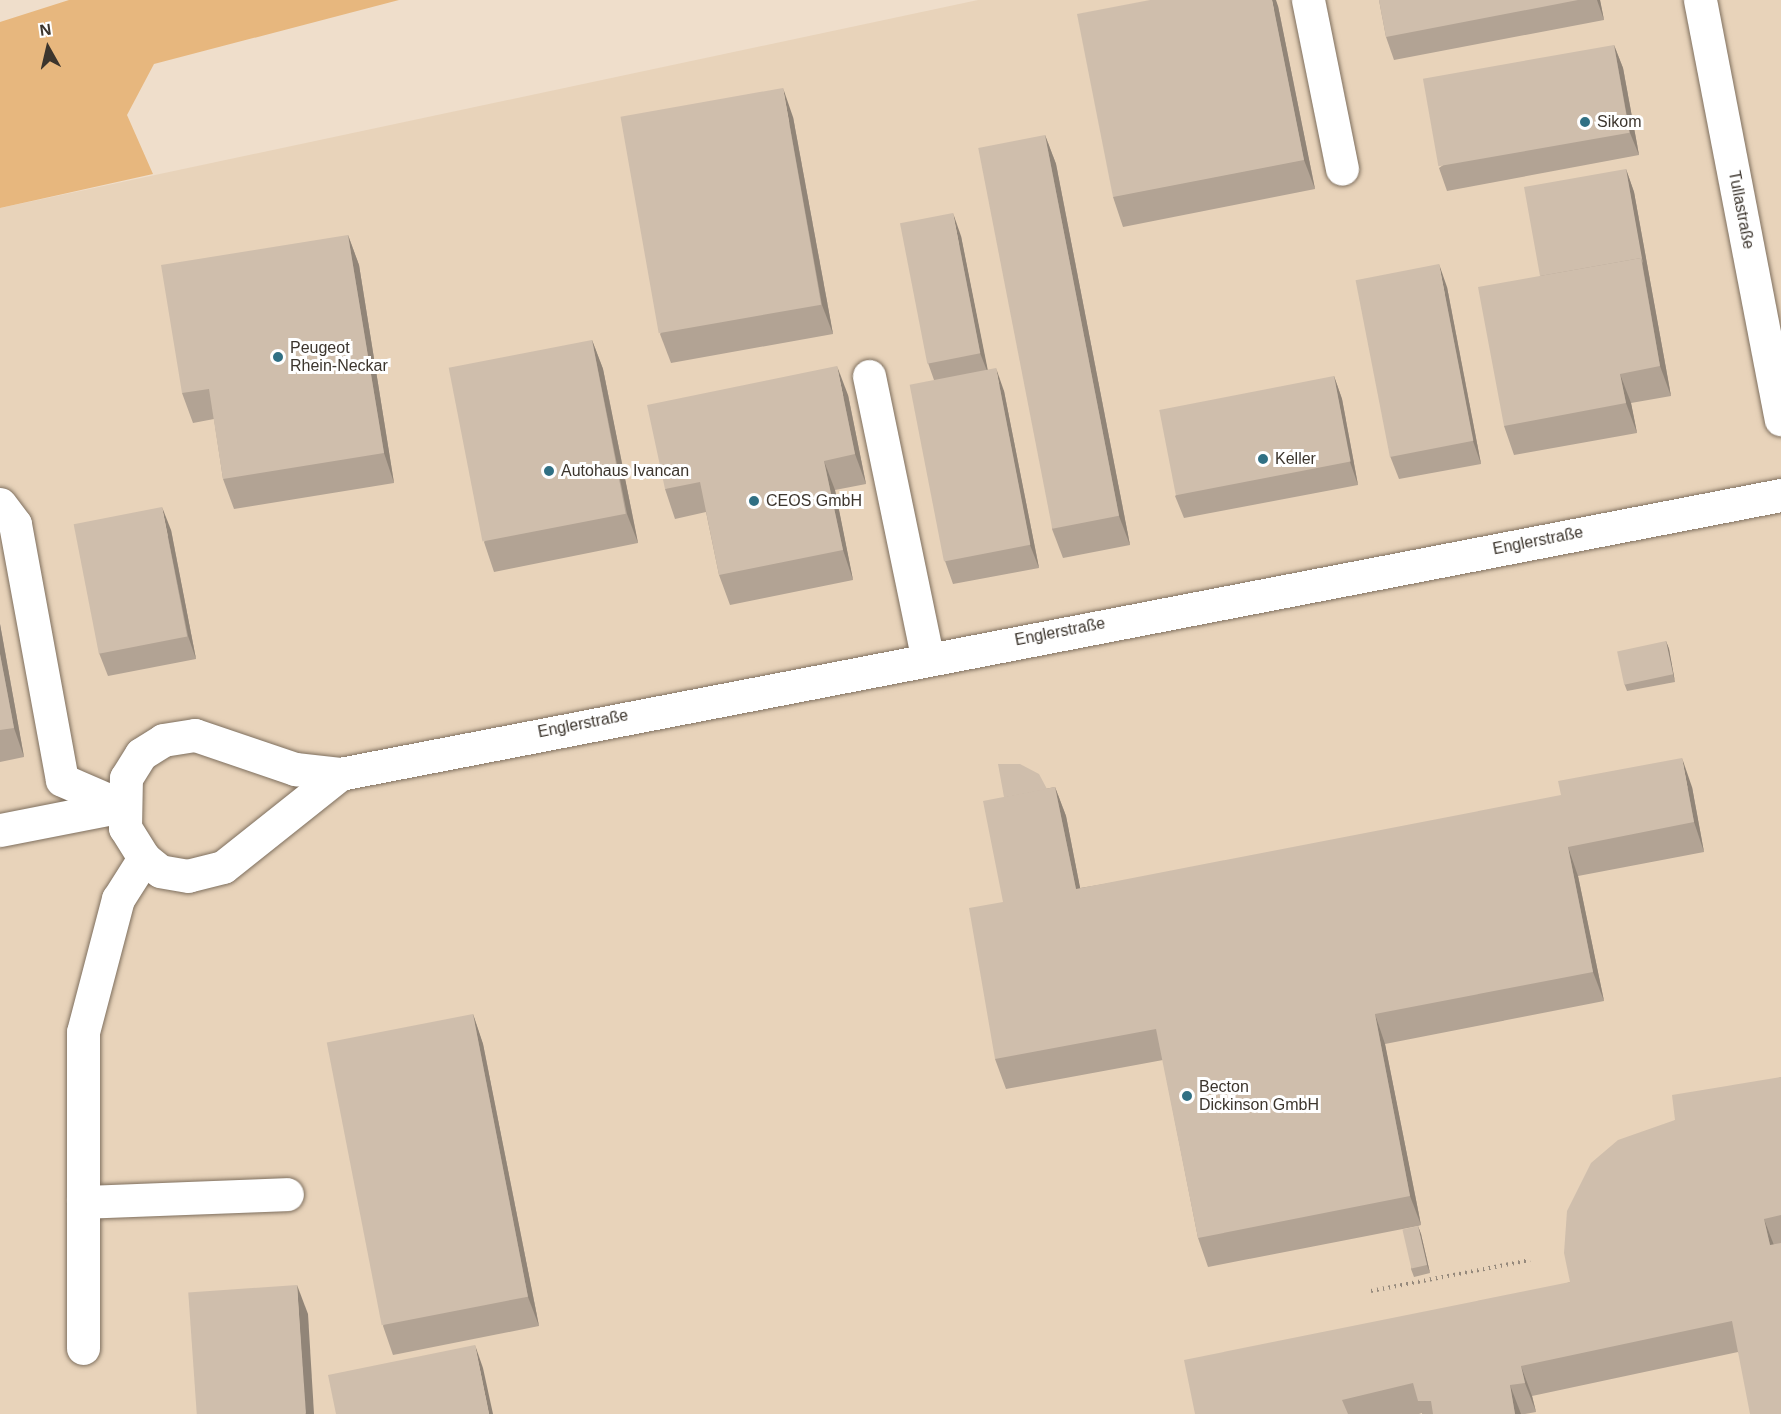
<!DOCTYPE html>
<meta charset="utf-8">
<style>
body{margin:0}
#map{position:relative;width:1781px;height:1414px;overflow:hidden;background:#efdecb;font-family:Helvetica,sans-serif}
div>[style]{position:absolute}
.built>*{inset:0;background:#e8d3ba}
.green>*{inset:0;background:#e7b77e}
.path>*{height:4px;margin-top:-2px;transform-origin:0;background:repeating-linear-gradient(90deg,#95897c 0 1.5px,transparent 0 6px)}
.roads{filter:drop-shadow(0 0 2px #7e6f5e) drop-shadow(0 0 2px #7e6f5e)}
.minor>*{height:33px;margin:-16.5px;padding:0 16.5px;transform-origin:16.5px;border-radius:16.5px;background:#fff}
.wall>*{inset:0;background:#b2a394}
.shaded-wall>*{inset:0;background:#918578}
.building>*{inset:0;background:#cfbeac;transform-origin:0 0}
.dots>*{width:16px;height:16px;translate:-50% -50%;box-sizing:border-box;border:3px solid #fff;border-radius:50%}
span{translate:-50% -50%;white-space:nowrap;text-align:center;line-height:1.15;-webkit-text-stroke:6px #fff;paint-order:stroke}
.poi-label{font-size:16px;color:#3c352d}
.left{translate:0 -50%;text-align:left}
.street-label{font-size:16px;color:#3c352d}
.north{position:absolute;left:18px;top:18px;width:60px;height:60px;-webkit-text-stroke:4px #fff;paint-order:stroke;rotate:352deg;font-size:16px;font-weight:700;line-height:24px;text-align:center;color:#3c352d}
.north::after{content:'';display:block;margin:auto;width:21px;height:27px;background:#3c352d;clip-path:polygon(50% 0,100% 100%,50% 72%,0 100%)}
</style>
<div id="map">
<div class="built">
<div style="clip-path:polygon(978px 0,1781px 0,1781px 1414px,0 1414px,0 208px)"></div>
</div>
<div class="green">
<div style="clip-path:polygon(69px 0,399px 0,154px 64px,127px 115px,153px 174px,0 208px,0 22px)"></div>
</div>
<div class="path">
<div style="left:1371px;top:1291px;width:162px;rotate:-11deg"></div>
</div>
<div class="roads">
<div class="minor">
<div style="left:1308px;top:0;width:172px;rotate:78.6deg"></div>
<div style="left:1700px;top:0;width:427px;rotate:79.1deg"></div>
<div style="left:869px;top:376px;width:287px;rotate:78.3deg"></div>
<div style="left:0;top:504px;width:25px;rotate:53deg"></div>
<div style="left:15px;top:524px;width:260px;rotate:79.6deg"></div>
<div style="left:62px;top:780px;width:65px;rotate:23.4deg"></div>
<div style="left:340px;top:774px;width:149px;rotate:141.5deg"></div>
<div style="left:223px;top:867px;width:36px;rotate:166deg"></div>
<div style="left:188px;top:876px;width:28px;rotate:-170deg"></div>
<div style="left:160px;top:871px;width:21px;rotate:-141deg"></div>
<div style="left:144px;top:858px;width:36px;rotate:-122deg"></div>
<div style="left:125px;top:828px;width:50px;rotate:-88.9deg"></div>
<div style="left:126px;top:778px;width:28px;rotate:-58deg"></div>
<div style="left:141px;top:754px;width:26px;rotate:-32deg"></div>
<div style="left:163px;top:740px;width:32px;rotate:-9deg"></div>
<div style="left:195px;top:735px;width:106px;rotate:18.8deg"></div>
<div style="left:295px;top:769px;width:45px;rotate:6.3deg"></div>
<div style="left:340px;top:774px;width:1468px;rotate:-10.96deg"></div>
<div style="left:0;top:830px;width:124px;rotate:-11.1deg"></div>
<div style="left:83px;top:1202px;width:204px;rotate:-2.2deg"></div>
<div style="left:83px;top:1348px;width:316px;rotate:-90deg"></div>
<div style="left:83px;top:1032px;width:138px;rotate:-75.3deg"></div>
<div style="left:118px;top:899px;width:49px;rotate:-57.6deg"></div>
</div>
</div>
<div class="wall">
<div style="clip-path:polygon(1379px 0,1600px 0,1604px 20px,1394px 60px,1386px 37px)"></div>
<div style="clip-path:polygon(1278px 6px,1315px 189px,1123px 227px,1113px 197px)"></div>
<div style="clip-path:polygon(1614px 45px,1623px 68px,1639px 155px,1447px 191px,1439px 168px)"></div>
<div style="clip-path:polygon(793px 117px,833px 334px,671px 363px,660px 334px)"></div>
<div style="clip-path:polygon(1045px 135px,1056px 164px,1130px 545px,1063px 558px,1052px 529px)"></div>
<div style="clip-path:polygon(1626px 169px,1634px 192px,1671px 396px,1631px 403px,1637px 433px,1514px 455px,1504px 426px,1540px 276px)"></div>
<div style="clip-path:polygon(348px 235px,359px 265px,394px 483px,234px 509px,223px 479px,214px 419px,193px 423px,182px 393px)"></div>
<div style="clip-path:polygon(961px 236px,987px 369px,1004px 391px,1039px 568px,953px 584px,945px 561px,934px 380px,928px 363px)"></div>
<div style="clip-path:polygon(1447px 287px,1481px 464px,1399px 479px,1390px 456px)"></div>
<div style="clip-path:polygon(592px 340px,603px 369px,638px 543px,494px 572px,484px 542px)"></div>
<div style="clip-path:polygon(1334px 376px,1342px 399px,1358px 485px,1184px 518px,1175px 496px)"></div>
<div style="clip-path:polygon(848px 395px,866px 484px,835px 490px,853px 580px,730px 605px,719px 575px,706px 512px,675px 519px,665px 489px)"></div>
<div style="clip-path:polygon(171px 530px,196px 659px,108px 676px,99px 653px)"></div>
<div style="clip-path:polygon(0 624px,24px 757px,0 762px)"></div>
<div style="clip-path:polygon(1666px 641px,1669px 649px,1675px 682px,1627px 691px,1624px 683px)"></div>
<div style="clip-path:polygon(1055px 787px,1066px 816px,1080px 888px,1692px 787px,1704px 852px,1578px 876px,1604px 1001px,1385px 1044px,1421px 1225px,1418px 1226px,1421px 1234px,1430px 1273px,1414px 1277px,1411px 1269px,1418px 1226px,1208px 1267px,1198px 1238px,1163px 1060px,1006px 1089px,995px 1059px,1003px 902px,1004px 797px)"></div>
<div style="clip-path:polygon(473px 1014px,483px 1044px,539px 1326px,393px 1355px,383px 1326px)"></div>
<div style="clip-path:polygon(1781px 1077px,1781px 1414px,1738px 1352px,1532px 1396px,1536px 1412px,1525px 1414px,1422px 1414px,1422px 1413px,1419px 1414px,1195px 1414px,1570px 1282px,1675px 1120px)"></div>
</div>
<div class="shaded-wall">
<div style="clip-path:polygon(1272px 0,1276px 0,1278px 6px,1315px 189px,1304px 160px)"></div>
<div style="clip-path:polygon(1597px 0,1600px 0,1604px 20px)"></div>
<div style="clip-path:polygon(1614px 45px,1623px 68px,1639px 155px,1630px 133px)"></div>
<div style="clip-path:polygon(783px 88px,793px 117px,833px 334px,822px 305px)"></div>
<div style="clip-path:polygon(1045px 135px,1056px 164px,1130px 545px,1119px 516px)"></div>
<div style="clip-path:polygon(1626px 169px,1634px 192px,1671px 396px,1660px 366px)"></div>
<div style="clip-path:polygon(953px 213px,961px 236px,989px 376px,980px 353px)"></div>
<div style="clip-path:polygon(348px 235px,359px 265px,394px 483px,384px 453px)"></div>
<div style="clip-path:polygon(1439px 264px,1447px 287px,1481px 464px,1473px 441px)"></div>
<div style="clip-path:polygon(592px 340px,603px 369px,638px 543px,627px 514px)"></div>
<div style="clip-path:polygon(837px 366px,848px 395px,866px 484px,855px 454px)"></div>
<div style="clip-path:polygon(996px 368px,1004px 391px,1039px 568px,1030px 545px)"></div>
<div style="clip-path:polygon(1620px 374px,1631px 403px,1637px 433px,1626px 403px)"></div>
<div style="clip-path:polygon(1334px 376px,1342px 399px,1358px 485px,1350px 462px)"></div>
<div style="clip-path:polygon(824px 461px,835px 490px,853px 580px,843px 550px)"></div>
<div style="clip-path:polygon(162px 507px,171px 530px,196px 659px,188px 636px)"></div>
<div style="clip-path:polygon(0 624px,24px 757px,14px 728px,0 654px)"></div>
<div style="clip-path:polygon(1666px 641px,1669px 649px,1675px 682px,1673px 674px)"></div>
<div style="clip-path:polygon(1682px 758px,1692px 787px,1704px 852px,1694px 822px)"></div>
<div style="clip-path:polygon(1055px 787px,1066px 816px,1086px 918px,1076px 889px)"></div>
<div style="clip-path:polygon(1568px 847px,1578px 876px,1604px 1001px,1593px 972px)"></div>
<div style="clip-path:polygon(473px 1014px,483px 1044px,539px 1326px,528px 1297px)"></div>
<div style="clip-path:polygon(1375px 1014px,1385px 1044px,1421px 1225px,1410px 1196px)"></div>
<div style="clip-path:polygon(1764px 1219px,1775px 1248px,1770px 1245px)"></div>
<div style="clip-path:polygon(1418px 1226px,1421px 1234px,1430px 1273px,1427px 1265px)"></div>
<div style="clip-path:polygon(297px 1285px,308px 1314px,314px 1414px,305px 1414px)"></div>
<div style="clip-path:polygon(475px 1345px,483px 1368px,493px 1414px,489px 1414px)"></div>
<div style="clip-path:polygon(1521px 1366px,1532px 1396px,1536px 1412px,1525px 1383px)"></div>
<div style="clip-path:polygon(1510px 1385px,1521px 1414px,1515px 1414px)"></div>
</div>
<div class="building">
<div style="clip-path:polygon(1150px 0,1272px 0,1304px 160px,1113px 197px,1077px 14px)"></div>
<div style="clip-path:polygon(1379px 0,1578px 0,1386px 37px)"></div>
<div style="left:1614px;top:45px;width:89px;height:194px;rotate:80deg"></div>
<div style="left:783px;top:88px;width:220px;height:165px;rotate:80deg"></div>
<div style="left:1045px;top:135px;width:388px;height:68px;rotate:79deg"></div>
<div style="clip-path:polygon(1626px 169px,1643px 264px,1641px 258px,1540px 276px,1524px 187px)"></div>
<div style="left:953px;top:213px;width:143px;height:54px;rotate:79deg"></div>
<div style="clip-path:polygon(348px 235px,384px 453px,223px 479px,209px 389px,182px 393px,161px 265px)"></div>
<div style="clip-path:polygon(1641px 258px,1660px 366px,1620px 374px,1626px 403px,1504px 426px,1478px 287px)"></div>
<div style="left:1439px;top:264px;width:180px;height:85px;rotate:79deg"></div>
<div style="left:592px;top:340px;width:177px;height:146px;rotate:79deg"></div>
<div style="clip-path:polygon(837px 366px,855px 454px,824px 461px,843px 550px,719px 575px,700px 482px,665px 489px,647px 405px)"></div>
<div style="left:996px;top:368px;width:180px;height:88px;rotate:79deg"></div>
<div style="left:1334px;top:376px;width:87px;height:178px;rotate:79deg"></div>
<div style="left:162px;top:507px;width:132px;height:90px;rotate:79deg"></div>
<div style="left:1666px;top:641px;width:34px;height:50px;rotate:78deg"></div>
<div style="clip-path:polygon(0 654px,14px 728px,0 730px)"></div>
<div style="clip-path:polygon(1682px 758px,1694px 822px,1568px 847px,1593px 972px,1375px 1014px,1410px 1196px,1198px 1238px,1156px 1029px,995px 1059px,969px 908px,1003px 902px,983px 801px,1055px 787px,1076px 889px,1561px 795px,1558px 781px)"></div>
<div style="clip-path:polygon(998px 764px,1020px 764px,1039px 774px,1047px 789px,1004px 797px)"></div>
<div style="left:473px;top:1014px;width:288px;height:149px;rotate:79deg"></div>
<div style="clip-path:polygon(1781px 1077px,1781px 1215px,1764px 1219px,1770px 1245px,1781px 1243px,1781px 1414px,1750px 1414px,1732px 1321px,1521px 1366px,1525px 1383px,1510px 1385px,1515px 1414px,1433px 1414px,1431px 1401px,1418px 1401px,1413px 1383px,1342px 1400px,1348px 1414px,1195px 1414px,1184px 1360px,1570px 1282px,1564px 1253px,1567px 1211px,1591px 1163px,1618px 1140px,1675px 1120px,1672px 1095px)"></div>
<div style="left:1418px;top:1226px;width:40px;height:16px;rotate:77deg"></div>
<div style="left:297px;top:1285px;width:129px;height:109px;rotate:86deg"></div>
<div style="clip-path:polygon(475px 1345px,489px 1414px,336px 1414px,328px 1375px)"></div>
</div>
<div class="dots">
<div style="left:1585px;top:122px;background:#307084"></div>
<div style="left:278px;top:357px;background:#307084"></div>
<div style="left:1263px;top:459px;background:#307084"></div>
<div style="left:549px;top:471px;background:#307084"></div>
<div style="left:754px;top:501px;background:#307084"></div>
<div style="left:1187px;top:1096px;background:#307084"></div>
</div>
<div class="poi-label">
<span class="left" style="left:1597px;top:122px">Sikom</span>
<span class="left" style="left:290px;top:357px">Peugeot<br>Rhein-Neckar</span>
<span class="left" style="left:1275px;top:459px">Keller</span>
<span class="left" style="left:561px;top:471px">Autohaus Ivancan</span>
<span class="left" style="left:766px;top:501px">CEOS GmbH</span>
<span class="left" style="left:1199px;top:1096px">Becton<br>Dickinson GmbH</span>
</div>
<div class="street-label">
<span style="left:1741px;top:210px;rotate:79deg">Tullastraße</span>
<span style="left:1538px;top:541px;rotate:-11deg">Englerstraße</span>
<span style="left:1060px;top:632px;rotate:-11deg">Englerstraße</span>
<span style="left:583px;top:724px;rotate:-11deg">Englerstraße</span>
</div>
<div class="north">N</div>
</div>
